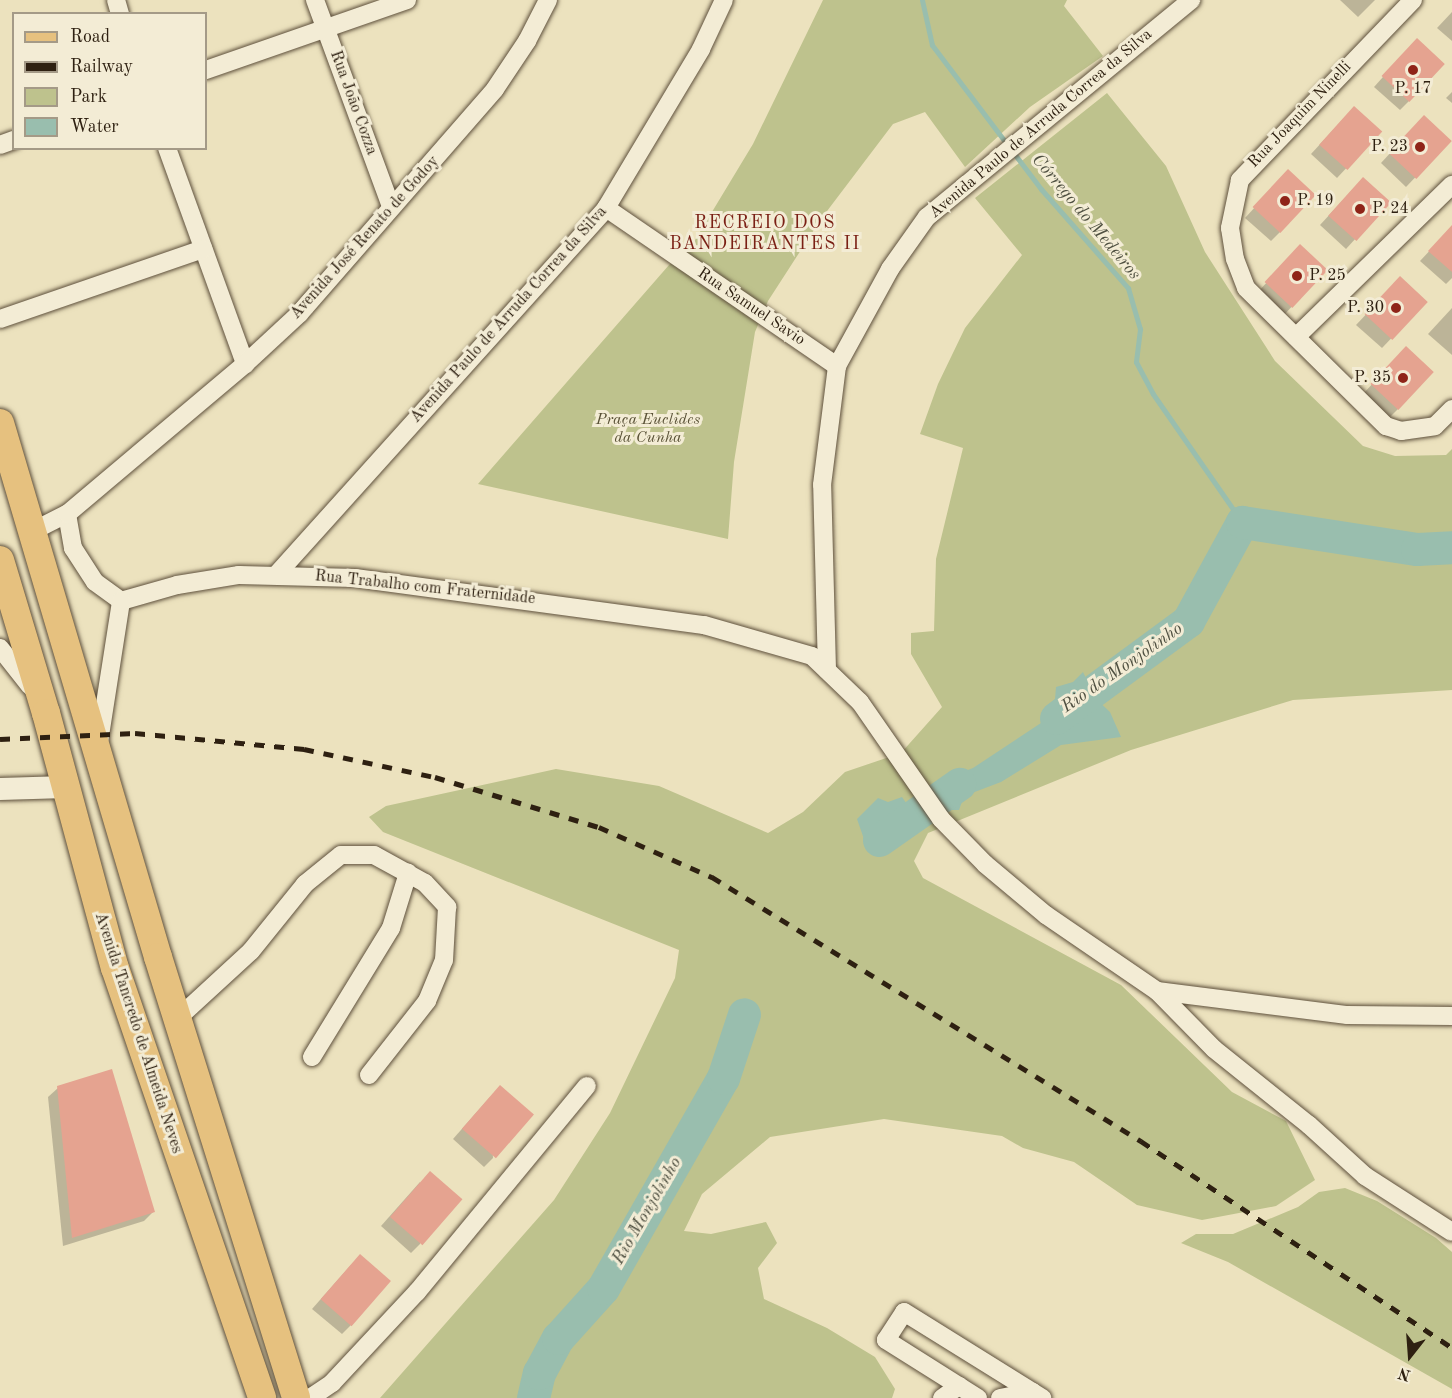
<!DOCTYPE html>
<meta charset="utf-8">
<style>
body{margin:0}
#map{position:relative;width:1452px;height:1398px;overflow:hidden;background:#ece2be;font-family:"Old Standard TT",serif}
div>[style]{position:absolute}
.green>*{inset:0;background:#bec28d}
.water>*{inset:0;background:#99beae}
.shadow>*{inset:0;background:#0003}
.stream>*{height:5px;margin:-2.5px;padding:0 2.5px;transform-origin:2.5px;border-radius:2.5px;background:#99beae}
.river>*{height:33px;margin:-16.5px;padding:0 16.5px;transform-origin:16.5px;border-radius:16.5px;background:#99beae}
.building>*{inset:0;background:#e5a390;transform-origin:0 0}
.roads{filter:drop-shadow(0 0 2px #5e503c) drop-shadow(0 0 2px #5e503c)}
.minor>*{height:18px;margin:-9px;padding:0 9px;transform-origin:9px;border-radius:9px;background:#f3ecd5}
.tertiary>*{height:22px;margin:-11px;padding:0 11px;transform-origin:11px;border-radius:11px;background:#f3ecd5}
.primary>*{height:28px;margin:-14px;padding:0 14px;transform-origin:14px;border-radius:14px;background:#e6c17f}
.rail>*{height:4.5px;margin-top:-2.25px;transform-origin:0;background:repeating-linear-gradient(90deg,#2e2011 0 10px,transparent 0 20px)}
.dots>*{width:16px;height:16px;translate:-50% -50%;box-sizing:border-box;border:3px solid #f3ecd5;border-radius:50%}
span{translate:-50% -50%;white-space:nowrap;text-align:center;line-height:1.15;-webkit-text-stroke:6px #f3ecd5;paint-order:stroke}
.poi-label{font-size:16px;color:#2e2011}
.right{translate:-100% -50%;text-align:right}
.left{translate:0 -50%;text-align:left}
.street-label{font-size:16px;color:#2e2011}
.park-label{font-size:16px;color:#595136;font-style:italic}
.water-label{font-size:18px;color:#4e4f40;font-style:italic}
.neighbourhood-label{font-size:18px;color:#7a1f14;letter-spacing:1.5px}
.legend{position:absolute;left:12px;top:12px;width:195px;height:138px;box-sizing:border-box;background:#f3ecd5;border:2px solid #a49a87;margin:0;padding:8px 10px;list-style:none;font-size:18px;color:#2e2011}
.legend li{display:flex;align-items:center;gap:12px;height:30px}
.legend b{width:30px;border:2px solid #a49a87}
.north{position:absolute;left:1380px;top:1326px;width:60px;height:60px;-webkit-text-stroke:4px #f3ecd5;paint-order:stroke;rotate:197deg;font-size:16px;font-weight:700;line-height:24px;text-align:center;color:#2e2011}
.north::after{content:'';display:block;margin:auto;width:21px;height:27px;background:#2e2011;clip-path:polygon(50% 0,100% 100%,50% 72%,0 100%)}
</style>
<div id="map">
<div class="green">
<div style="clip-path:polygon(823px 0,1067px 0,1064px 6px,1103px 56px,1030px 107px,965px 167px,925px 112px,893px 124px,821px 219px,768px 301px,755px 332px,734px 462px,728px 539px,478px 484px,669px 265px,692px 245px,753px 144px)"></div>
<div style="clip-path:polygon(1107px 93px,1166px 166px,1205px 252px,1275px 361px,1363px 446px,1395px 456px,1446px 455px,1452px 449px,1452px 690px,1293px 700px,1131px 750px,928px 833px,914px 861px,923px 878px,1121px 985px,1232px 1092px,1286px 1121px,1315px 1180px,1276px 1206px,1202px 1220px,1137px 1205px,1074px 1162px,1023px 1148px,1002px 1136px,884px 1119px,770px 1137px,702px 1194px,684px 1231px,711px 1234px,766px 1222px,777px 1243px,758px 1268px,764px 1299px,827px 1328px,875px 1357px,895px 1389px,892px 1398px,380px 1398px,554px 1200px,610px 1113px,675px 978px,679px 950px,383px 832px,369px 817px,386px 806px,556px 769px,659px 786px,768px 833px,803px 812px,845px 772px,901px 753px,942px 707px,911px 654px,911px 633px,934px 631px,936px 559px,963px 448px,920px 434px,938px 384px,965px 328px,1022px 255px,975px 198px)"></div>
<div style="clip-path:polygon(1345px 1188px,1377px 1201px,1436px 1238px,1452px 1252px,1452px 1389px,1228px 1262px,1181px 1243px,1196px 1234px,1233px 1234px,1298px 1207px,1319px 1192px)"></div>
</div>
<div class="water">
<div style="clip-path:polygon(1083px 672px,1096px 699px,1110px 712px,1121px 737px,1061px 745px,1001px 782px,964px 796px,959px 810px,940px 810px,928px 796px,942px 780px,973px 768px,1041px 723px,1047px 712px,1045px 707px,1055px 699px,1056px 687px,1073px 682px)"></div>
<div style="clip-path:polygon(902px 797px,911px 810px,899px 821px,894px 837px,880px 849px,865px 842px,857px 819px,878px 798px,888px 802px)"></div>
</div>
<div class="shadow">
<div style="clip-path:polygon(1340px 0,1375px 0,1358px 17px)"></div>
<div style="clip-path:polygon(1452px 12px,1452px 41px,1437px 28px)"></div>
<div style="clip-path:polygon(1408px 49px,1409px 101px,1400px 110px,1374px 87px)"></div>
<div style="clip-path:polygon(1452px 92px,1452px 103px,1446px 98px)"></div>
<div style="clip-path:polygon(1345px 117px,1380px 132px,1337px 178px,1311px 154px)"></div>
<div style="clip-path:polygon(1415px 126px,1450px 141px,1406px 187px,1381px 163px)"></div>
<div style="clip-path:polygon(1279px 181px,1280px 232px,1271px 241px,1245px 218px)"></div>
<div style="clip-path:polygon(1354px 188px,1389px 202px,1346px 249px,1320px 225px)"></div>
<div style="clip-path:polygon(1452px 227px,1452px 278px,1446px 284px,1420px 261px)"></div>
<div style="clip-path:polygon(1291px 256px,1326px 270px,1283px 316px,1257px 293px)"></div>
<div style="clip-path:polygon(1391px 288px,1426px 302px,1382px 348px,1356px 325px)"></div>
<div style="clip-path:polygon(1452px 308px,1452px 355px,1428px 334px)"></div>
<div style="clip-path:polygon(1397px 357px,1398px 409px,1389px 418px,1363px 394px)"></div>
<div style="clip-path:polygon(58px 1088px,154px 1211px,144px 1221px,63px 1246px,48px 1097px)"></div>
<div style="clip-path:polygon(490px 1097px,493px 1158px,484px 1167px,453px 1139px)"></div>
<div style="clip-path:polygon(420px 1182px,420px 1244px,411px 1253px,381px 1226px)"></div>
<div style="clip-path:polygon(351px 1265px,351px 1325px,342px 1334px,312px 1309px)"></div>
</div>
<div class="stream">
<div style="left:922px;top:0;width:46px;rotate:77.5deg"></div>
<div style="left:932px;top:45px;width:181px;rotate:52.9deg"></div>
<div style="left:1041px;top:189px;width:132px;rotate:48.7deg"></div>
<div style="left:1128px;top:288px;width:43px;rotate:73.7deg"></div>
<div style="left:1140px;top:329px;width:33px;rotate:97deg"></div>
<div style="left:1136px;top:362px;width:36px;rotate:62deg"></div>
<div style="left:1153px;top:394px;width:156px;rotate:55.2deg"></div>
</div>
<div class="river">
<div style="left:1056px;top:718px;width:164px;rotate:-36.3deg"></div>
<div style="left:1188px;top:621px;width:113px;rotate:-61.4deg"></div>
<div style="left:1242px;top:522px;width:177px;rotate:8.8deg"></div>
<div style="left:1417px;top:549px;width:35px;rotate:-3deg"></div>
<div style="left:879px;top:840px;width:98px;rotate:-35deg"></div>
<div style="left:533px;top:1398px;width:26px;rotate:-77deg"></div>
<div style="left:539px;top:1373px;width:40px;rotate:-62deg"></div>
<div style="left:558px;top:1338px;width:67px;rotate:-48deg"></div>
<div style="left:603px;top:1288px;width:242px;rotate:-60.3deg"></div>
<div style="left:723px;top:1078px;width:67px;rotate:-71.8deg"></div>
</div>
<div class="building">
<div style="left:1417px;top:38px;width:38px;height:52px;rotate:43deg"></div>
<div style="left:1354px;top:106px;width:38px;height:52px;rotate:42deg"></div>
<div style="left:1424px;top:115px;width:38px;height:52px;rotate:43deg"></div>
<div style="left:1288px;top:169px;width:38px;height:52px;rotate:43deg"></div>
<div style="left:1363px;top:177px;width:38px;height:52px;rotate:42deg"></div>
<div style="clip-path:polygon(1452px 225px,1452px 272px,1428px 251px)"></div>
<div style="left:1300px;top:244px;width:38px;height:52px;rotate:43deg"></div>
<div style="left:1400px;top:276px;width:38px;height:52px;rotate:43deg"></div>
<div style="left:1406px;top:346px;width:38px;height:52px;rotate:43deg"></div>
<div style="clip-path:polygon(112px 1069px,155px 1212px,72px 1238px,57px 1086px)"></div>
<div style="left:500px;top:1085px;width:45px;height:58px;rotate:41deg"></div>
<div style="left:430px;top:1171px;width:43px;height:61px;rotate:41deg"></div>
<div style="left:360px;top:1254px;width:41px;height:60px;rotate:41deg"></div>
</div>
<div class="roads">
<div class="minor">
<div style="left:116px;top:0;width:15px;rotate:74deg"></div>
<div style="left:315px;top:0;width:221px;rotate:69.8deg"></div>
<div style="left:1413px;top:0;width:250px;rotate:133.9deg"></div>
<div style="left:1240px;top:180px;width:49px;rotate:101.8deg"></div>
<div style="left:1230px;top:228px;width:31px;rotate:81deg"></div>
<div style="left:1235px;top:259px;width:31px;rotate:69deg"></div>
<div style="left:1246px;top:288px;width:197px;rotate:44.6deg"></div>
<div style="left:1386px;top:426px;width:16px;rotate:18deg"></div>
<div style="left:1401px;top:431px;width:34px;rotate:-8deg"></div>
<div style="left:1435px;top:426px;width:24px;rotate:-45deg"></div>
<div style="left:206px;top:70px;width:213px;rotate:-19.2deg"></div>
<div style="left:0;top:145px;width:15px;rotate:-20deg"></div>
<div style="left:167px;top:148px;width:230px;rotate:70.1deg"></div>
<div style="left:606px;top:208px;width:280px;rotate:34.4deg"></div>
<div style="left:0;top:319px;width:215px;rotate:-19deg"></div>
<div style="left:1296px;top:337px;width:218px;rotate:-44.3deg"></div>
<div style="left:67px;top:514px;width:35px;rotate:80deg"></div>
<div style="left:73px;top:548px;width:40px;rotate:57.1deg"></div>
<div style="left:95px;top:582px;width:32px;rotate:36deg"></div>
<div style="left:33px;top:531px;width:38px;rotate:-27deg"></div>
<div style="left:67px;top:514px;width:233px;rotate:-40.1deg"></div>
<div style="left:245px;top:364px;width:74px;rotate:-42.8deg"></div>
<div style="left:299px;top:314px;width:298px;rotate:-48.9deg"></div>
<div style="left:495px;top:89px;width:58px;rotate:-56.3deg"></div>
<div style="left:527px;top:41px;width:46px;rotate:-62.9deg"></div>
<div style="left:277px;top:574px;width:492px;rotate:-48deg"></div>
<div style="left:606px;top:208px;width:185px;rotate:-59.1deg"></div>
<div style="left:701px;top:49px;width:54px;rotate:-64.9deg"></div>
<div style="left:121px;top:601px;width:58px;rotate:-15.9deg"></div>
<div style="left:177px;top:585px;width:63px;rotate:-9.2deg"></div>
<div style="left:239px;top:575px;width:116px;rotate:1.5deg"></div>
<div style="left:355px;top:578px;width:352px;rotate:7.7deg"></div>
<div style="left:704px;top:625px;width:112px;rotate:16deg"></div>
<div style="left:812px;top:656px;width:66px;rotate:43.8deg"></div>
<div style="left:860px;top:702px;width:142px;rotate:55.3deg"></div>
<div style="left:941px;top:819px;width:63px;rotate:45.6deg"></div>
<div style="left:985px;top:864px;width:80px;rotate:39.9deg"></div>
<div style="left:1046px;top:915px;width:135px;rotate:34.4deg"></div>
<div style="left:1157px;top:991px;width:192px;rotate:7.2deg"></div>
<div style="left:1347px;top:1015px;width:105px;rotate:0.5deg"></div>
<div style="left:0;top:648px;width:48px;rotate:51.7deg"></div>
<div style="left:827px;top:670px;width:185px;rotate:-91.5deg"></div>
<div style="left:822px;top:485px;width:120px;rotate:-82.8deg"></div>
<div style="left:837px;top:366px;width:111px;rotate:-61.3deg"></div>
<div style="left:890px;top:269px;width:64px;rotate:-54.6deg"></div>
<div style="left:927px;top:217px;width:342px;rotate:-39.4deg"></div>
<div style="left:99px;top:742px;width:143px;rotate:-81.1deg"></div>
<div style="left:1157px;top:991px;width:81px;rotate:45.5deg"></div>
<div style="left:1214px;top:1049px;width:122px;rotate:38.7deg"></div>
<div style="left:1309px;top:1125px;width:76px;rotate:42.3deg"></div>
<div style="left:1365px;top:1176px;width:103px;rotate:32.8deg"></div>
<div style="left:177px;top:1019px;width:100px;rotate:-42.6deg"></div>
<div style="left:251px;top:951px;width:86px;rotate:-51.1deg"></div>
<div style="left:305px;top:884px;width:46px;rotate:-38.9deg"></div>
<div style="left:341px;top:855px;width:33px"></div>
<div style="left:374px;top:855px;width:58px;rotate:28.8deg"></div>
<div style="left:425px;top:883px;width:33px;rotate:47deg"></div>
<div style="left:447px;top:907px;width:53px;rotate:93.2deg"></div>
<div style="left:444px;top:960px;width:44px;rotate:112.5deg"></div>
<div style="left:427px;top:1001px;width:94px;rotate:128.1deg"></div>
<div style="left:312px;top:1057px;width:151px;rotate:-58.5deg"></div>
<div style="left:391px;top:928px;width:58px;rotate:-72.8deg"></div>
<div style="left:310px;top:1398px;width:27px;rotate:-34deg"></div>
<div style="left:332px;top:1383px;width:125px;rotate:-47deg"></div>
<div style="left:417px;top:1292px;width:267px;rotate:-50.5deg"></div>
<div style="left:942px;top:1398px;width:21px;rotate:-35deg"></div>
<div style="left:978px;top:1398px;width:109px;rotate:-147.8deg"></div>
<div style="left:886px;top:1340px;width:33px;rotate:-57deg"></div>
<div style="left:904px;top:1312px;width:163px;rotate:31.9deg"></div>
<div style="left:1000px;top:1398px;width:33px;rotate:-11deg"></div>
</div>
<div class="tertiary">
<div style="left:0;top:789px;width:66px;rotate:-1.7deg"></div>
</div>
<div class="primary">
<div style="left:0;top:423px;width:557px;rotate:73.52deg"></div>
<div style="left:158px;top:957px;width:462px;rotate:72.6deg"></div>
<div style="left:0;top:560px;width:160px;rotate:73.3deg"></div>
<div style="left:46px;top:713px;width:264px;rotate:74.9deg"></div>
<div style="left:115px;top:968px;width:454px;rotate:71.1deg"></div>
</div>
</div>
<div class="rail">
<div style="left:0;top:739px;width:135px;rotate:-2.5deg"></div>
<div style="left:135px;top:733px;width:170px;rotate:5.4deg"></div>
<div style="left:304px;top:749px;width:134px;rotate:12.1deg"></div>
<div style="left:435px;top:777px;width:171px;rotate:17deg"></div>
<div style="left:599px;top:827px;width:124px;rotate:23.9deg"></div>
<div style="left:712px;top:877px;width:504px;rotate:31.61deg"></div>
<div style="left:1141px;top:1141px;width:374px;rotate:33.6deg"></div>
</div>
<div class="dots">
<div style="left:1413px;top:70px;background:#8f2418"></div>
<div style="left:1420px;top:147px;background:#8f2418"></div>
<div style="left:1285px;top:201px;background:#8f2418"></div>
<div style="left:1360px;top:209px;background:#8f2418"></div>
<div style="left:1297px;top:276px;background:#8f2418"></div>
<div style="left:1396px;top:308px;background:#8f2418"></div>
<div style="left:1403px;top:378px;background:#8f2418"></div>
</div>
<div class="poi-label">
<span style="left:1413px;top:89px">P. 17</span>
<span class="right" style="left:1408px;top:147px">P. 23</span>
<span class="left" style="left:1297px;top:201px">P. 19</span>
<span class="left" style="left:1372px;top:209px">P. 24</span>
<span class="left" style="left:1309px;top:276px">P. 25</span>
<span class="right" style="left:1384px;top:308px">P. 30</span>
<span class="right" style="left:1391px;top:378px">P. 35</span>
</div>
<div class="street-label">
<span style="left:353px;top:103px;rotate:70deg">Rua João Cozza</span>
<span style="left:1300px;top:115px;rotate:-46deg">Rua Joaquim Ninelli</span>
<span style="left:1041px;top:124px;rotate:-40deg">Avenida Paulo de Arruda Correa da Silva</span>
<span style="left:365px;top:238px;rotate:-48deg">Avenida José Renato de Godoy</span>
<span style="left:751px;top:307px;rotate:34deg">Rua Samuel Savio</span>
<span style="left:509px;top:315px;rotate:-48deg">Avenida Paulo de Arruda Correa da Silva</span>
<span style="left:425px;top:588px;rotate:6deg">Rua Trabalho com Fraternidade</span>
<span style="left:138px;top:1033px;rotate:72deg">Avenida Tancredo de Almeida Neves</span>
</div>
<div class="park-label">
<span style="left:648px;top:429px">Praça Euclides<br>da Cunha</span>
</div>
<div class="water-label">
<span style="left:1086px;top:217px;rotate:50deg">Córrego do Medeiros</span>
<span style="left:1122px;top:668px;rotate:-35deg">Rio do Monjolinho</span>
<span style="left:647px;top:1211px;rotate:-60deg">Rio Monjolinho</span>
</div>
<div class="neighbourhood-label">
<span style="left:765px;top:234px">RECREIO DOS<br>BANDEIRANTES II</span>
</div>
<ul class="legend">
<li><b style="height:8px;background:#e6c17f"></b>Road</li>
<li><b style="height:8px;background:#2e2011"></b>Railway</li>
<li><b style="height:16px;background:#bec28d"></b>Park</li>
<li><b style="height:16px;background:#99beae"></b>Water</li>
</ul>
<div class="north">N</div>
</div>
